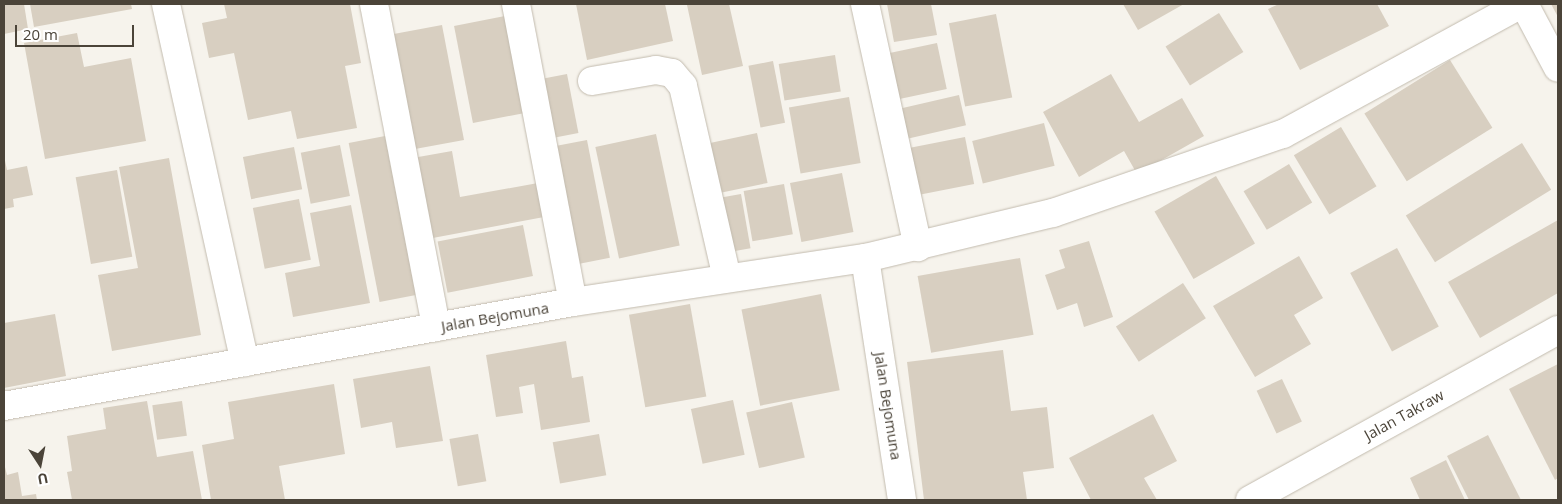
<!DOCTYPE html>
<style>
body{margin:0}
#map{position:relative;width:1562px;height:504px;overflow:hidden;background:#f6f3ec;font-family:"Open Sans",sans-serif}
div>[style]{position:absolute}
.building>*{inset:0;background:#d8cfc1;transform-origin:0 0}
.roads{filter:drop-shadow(0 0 1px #c2bbae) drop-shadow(0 0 1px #c2bbae)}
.minor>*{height:28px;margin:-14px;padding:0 14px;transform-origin:14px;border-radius:14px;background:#fff}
span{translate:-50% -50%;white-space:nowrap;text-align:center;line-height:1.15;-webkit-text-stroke:4px #fff;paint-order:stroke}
.street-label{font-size:15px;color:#4b4439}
.frame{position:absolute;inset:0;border:5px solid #4b4439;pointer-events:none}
.north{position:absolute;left:15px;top:439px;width:50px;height:50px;-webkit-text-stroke:4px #fff;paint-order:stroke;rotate:169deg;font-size:14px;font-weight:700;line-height:20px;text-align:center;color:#4b4439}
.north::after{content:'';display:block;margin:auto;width:18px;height:22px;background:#4b4439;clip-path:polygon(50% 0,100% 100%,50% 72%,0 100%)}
.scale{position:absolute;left:15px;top:25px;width:119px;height:22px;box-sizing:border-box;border:2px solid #4b4439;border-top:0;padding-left:6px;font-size:15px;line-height:18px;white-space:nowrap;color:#4b4439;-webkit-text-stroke:4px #fff;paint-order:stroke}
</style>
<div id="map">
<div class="building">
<div style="clip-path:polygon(4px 4px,24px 4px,28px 29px,4px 34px)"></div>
<div style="clip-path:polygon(30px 4px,131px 4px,132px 9px,34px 27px)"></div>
<div style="clip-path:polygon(224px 4px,350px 4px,361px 63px,345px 66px,357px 128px,297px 139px,291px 111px,248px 120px,234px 53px,209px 58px,202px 23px,227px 18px)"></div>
<div style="clip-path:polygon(576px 4px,665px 4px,673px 41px,587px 60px)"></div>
<div style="clip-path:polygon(695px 4px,729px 4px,743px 66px,702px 75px,687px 5px)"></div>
<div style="clip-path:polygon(887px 4px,931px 4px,937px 35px,894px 42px)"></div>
<div style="clip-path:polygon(1123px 4px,1184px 4px,1138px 30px)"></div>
<div style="clip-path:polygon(1279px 4px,1377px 4px,1389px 26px,1300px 70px,1268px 9px)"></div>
<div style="clip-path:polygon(1551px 4px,1558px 4px,1558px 17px)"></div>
<div style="left:1219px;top:13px;width:46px;height:63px;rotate:58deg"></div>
<div style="left:996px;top:14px;width:85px;height:48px;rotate:79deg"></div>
<div style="left:510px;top:15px;width:99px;height:57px;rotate:79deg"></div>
<div style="clip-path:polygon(442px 25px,464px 140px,415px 149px,383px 36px)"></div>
<div style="clip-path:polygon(77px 33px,84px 67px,131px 58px,146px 141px,45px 159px,24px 43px)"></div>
<div style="left:937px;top:43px;width:47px;height:52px;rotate:78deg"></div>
<div style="left:835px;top:55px;width:37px;height:57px;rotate:81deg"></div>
<div style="left:1450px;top:60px;width:80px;height:101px;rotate:58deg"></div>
<div style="left:773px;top:61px;width:63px;height:25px;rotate:79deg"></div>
<div style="left:567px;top:74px;width:60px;height:33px;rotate:79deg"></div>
<div style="clip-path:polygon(1111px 74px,1139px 122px,1182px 98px,1204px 136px,1137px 174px,1124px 151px,1079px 177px,1043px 112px)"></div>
<div style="left:959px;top:95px;width:31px;height:70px;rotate:77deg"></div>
<div style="left:849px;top:97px;width:67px;height:61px;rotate:80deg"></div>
<div style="left:1044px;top:123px;width:44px;height:74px;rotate:76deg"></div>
<div style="left:1341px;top:127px;width:69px;height:55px;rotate:59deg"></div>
<div style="left:757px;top:133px;width:51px;height:48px;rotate:78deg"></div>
<div style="left:656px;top:134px;width:114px;height:62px;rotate:78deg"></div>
<div style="left:385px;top:136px;width:162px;height:37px;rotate:79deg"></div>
<div style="left:965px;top:137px;width:48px;height:61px;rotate:79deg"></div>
<div style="left:587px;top:140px;width:120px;height:36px;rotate:79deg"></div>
<div style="left:1522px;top:143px;width:55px;height:137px;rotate:58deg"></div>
<div style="left:340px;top:145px;width:52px;height:40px;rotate:79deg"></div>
<div style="left:294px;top:147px;width:43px;height:52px;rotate:79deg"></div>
<div style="clip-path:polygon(452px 151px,460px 197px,538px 183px,544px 217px,422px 240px,407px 159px)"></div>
<div style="clip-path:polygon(4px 156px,7px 170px,27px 166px,33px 195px,13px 199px,14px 207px,4px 209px)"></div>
<div style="clip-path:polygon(169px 158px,201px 335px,112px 351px,98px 275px,138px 268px,119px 167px)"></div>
<div style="left:1289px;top:164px;width:45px;height:53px;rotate:59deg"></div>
<div style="left:117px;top:170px;width:88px;height:42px;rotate:80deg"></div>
<div style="left:842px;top:173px;width:60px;height:53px;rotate:79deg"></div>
<div style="left:1216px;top:176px;width:78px;height:71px;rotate:60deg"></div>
<div style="left:784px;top:184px;width:51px;height:41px;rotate:80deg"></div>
<div style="left:741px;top:194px;width:55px;height:23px;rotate:80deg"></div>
<div style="left:299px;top:199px;width:62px;height:47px;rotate:79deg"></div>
<div style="clip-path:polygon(351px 205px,370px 303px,293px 317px,285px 273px,320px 266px,310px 213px)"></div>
<div style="clip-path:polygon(1558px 220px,1558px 293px,1480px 338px,1448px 282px)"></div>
<div style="left:523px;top:225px;width:52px;height:87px;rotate:79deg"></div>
<div style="clip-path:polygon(1089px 241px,1113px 317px,1084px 327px,1077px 303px,1057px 310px,1045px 275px,1065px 268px,1059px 250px)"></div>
<div style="left:1397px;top:248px;width:89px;height:53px;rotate:62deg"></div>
<div style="clip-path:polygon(1299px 256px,1323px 298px,1294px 315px,1311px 344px,1255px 377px,1213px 306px)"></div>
<div style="left:1020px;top:258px;width:78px;height:104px;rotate:80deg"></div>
<div style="left:1183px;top:283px;width:42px;height:80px;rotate:57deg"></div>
<div style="left:821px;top:294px;width:98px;height:81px;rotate:79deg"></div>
<div style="left:690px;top:304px;width:94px;height:62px;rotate:80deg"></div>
<div style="clip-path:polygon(55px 314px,66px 376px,4px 388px,4px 323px)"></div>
<div style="clip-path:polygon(566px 341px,572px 378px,583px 376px,590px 422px,541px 430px,534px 384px,519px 387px,523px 413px,496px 417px,486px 355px)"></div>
<div style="clip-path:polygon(1003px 350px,1011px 411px,1047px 407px,1054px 468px,1023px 472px,1027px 500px,924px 500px,907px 362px)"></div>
<div style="clip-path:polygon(1558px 364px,1558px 478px,1555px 480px,1509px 389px)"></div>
<div style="clip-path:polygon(430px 366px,443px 441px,396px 448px,392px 422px,361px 428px,353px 379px)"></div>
<div style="left:1282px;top:379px;width:47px;height:28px;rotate:65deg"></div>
<div style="clip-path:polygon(334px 384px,345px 454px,279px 466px,285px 500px,211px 500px,202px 445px,234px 439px,228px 402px)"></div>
<div style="left:733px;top:400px;width:56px;height:43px;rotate:78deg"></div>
<div style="clip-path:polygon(147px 401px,157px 457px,193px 451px,202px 500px,72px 500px,67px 472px,72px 471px,67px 436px,106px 429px,103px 408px)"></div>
<div style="left:182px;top:401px;width:35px;height:30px;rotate:82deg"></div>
<div style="left:792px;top:402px;width:57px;height:47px;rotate:77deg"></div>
<div style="clip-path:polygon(1153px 414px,1177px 461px,1144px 478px,1157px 500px,1091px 500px,1069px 458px)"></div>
<div style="left:478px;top:434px;width:48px;height:29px;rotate:80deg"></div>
<div style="left:599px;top:434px;width:42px;height:47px;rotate:80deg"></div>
<div style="clip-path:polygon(1488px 435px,1521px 500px,1469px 500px,1447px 456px)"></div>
<div style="clip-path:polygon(1446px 460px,1465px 500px,1420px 500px,1410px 478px)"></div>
<div style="clip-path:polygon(4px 463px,7px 475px,18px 472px,22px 496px,36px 494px,37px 500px,4px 500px)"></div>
</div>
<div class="roads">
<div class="minor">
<div style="left:166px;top:4px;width:367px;rotate:77.6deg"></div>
<div style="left:374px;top:4px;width:329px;rotate:79.1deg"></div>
<div style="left:516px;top:4px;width:303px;rotate:79.2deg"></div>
<div style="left:865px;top:4px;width:249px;rotate:77.7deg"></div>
<div style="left:1524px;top:4px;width:72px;rotate:62deg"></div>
<div style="left:592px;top:81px;width:65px;rotate:-9.8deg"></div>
<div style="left:656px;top:70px;width:16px;rotate:11deg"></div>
<div style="left:672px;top:73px;width:17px;rotate:50deg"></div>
<div style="left:683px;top:86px;width:197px;rotate:77.1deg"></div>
<div style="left:865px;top:258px;width:245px;rotate:81.3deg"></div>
<div style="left:4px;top:406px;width:578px;rotate:-10.36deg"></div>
<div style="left:573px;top:302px;width:295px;rotate:-8.6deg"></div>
<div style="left:865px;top:258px;width:193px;rotate:-13.5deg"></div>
<div style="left:1053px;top:213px;width:243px;rotate:-19deg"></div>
<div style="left:1283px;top:134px;width:271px;rotate:-28.6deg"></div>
<div style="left:1250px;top:500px;width:352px;rotate:-28.9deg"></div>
</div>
</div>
<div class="street-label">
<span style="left:495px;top:317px;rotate:-10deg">Jalan Bejomuna</span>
<span style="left:888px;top:406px;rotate:81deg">Jalan Bejomuna</span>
<span style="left:1404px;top:415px;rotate:-29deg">Jalan Takraw</span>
</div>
<div class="frame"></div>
<div class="north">U</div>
<div class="scale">20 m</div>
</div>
